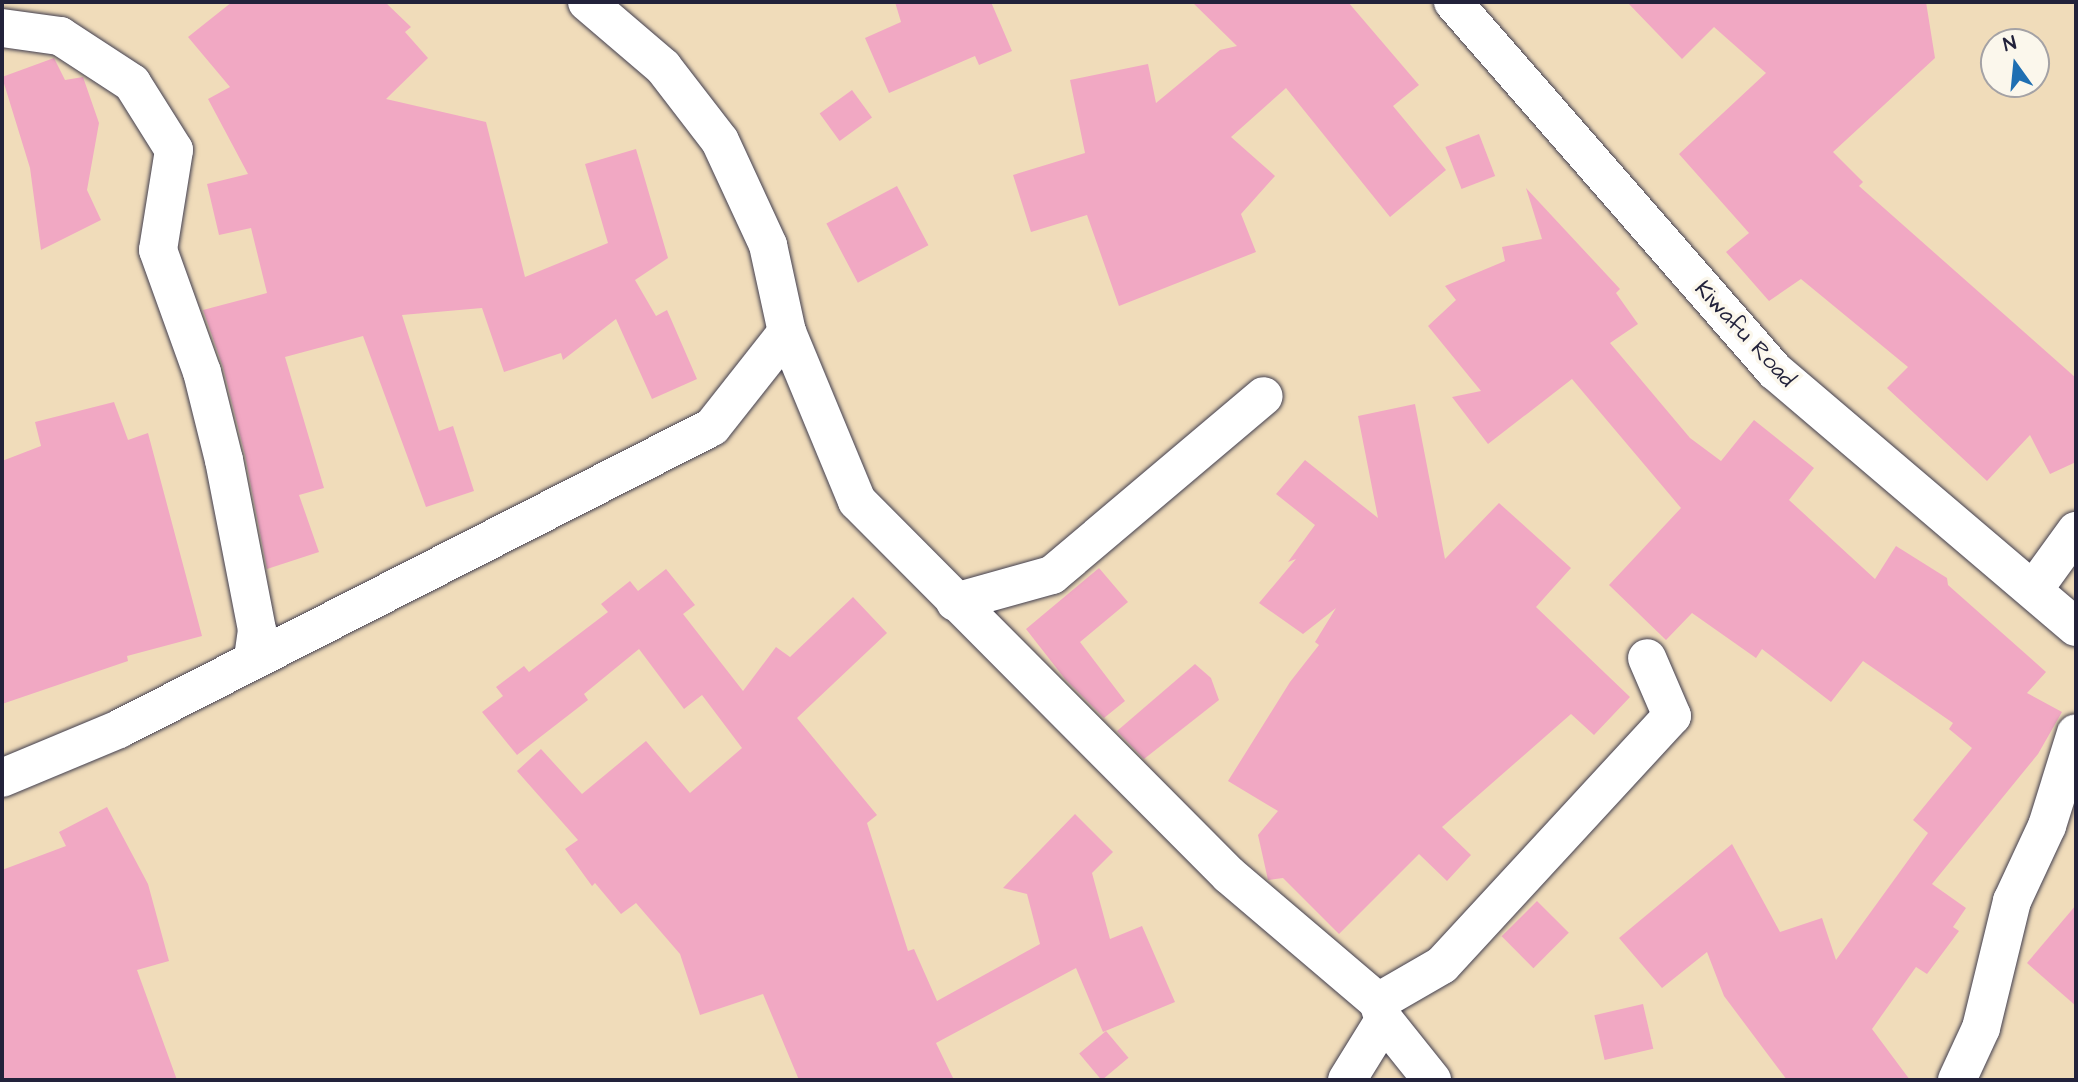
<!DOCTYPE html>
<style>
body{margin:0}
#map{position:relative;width:2078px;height:1082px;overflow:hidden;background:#f0dcba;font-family:"Architects Daughter",sans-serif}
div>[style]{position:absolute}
.building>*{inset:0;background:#f1a8c3;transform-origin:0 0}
.roads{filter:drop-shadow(0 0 2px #413e4e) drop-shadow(0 0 2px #413e4e)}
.street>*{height:38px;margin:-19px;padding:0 19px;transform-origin:19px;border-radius:19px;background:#fff}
span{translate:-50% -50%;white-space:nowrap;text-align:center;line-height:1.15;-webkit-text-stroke:7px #fbf7ec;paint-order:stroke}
.street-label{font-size:23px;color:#22223b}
.frame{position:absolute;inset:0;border:4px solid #22223b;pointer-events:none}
.north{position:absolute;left:1980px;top:28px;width:70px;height:70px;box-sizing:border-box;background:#fbf7ec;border:2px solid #a4a2a5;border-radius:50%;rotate:345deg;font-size:19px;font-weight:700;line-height:28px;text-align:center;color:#22223b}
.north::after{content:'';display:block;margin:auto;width:24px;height:32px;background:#1f6fb2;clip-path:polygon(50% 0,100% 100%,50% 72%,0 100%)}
</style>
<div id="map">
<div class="building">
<div style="clip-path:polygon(232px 2px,385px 2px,411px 27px,405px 32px,428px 58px,386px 99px,486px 122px,525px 277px,608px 243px,585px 164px,636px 149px,668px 258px,635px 280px,656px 316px,667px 310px,697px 379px,652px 399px,616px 319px,563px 360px,561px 353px,504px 372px,482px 308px,402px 315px,439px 431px,453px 426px,474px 491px,426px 507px,363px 336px,285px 357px,324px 488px,299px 495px,319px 552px,267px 569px,245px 455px,223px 367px,203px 310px,267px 293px,251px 228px,219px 235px,207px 184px,248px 174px,208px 99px,230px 87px,188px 37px)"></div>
<div style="clip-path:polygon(895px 2px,991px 2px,1012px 51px,979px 65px,975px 56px,889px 93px,865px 38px,901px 22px)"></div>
<div style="clip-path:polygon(1192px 2px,1348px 2px,1419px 85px,1393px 106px,1446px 170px,1390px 217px,1286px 88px,1231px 137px,1275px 176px,1241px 214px,1256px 252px,1119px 306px,1087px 215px,1031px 232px,1013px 175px,1085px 153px,1070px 80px,1148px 64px,1156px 103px,1220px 50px,1237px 46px)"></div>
<div style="clip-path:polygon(1627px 2px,1926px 2px,1935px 58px,1833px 152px,1863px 182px,1859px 186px,2076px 378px,2076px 462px,2050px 474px,2030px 435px,1987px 481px,1887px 388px,1908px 367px,1801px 279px,1769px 301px,1726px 252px,1749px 233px,1679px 154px,1766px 73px,1714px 27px,1682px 59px)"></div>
<div style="clip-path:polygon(54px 58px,65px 80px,83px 77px,99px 123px,87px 190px,101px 220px,41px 250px,30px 168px,2px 77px)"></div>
<div style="left:852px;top:90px;width:34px;height:40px;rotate:54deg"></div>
<div style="left:1479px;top:134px;width:45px;height:36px;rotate:69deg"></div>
<div style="left:897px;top:186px;width:67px;height:80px;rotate:62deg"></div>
<div style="clip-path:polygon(1526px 188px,1620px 289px,1616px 293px,1638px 324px,1610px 343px,1690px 438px,1721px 461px,1754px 420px,1814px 468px,1789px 500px,1875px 579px,1896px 546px,1947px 578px,1948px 585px,2046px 672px,2027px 693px,2062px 712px,2038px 754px,1932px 884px,1966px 908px,1953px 927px,1959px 931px,1927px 974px,1916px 967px,1872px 1029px,1910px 1080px,1787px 1080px,1724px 996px,1707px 952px,1662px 988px,1619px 938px,1732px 844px,1780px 932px,1822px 918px,1836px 960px,1928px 833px,1913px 820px,1972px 748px,1949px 729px,1953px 723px,1863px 661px,1831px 702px,1762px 649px,1756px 658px,1692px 613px,1666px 640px,1609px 585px,1681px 508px,1572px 379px,1488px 444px,1452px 397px,1481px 391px,1428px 326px,1456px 300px,1445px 286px,1505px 261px,1502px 247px,1542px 239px)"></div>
<div style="clip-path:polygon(114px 402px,128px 440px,148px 433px,202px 636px,127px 656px,128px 661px,2px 704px,2px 461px,41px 446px,35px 422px)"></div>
<div style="clip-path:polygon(1415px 404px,1445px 559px,1499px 503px,1571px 568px,1536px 607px,1630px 697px,1594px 735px,1571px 714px,1442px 827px,1471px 855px,1447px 881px,1419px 854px,1339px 934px,1283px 878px,1268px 880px,1258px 835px,1278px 811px,1228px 781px,1290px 682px,1319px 645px,1315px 642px,1336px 608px,1303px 634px,1259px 603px,1296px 559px,1288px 562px,1315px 525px,1276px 494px,1305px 460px,1378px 518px,1358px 416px)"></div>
<div style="clip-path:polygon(1099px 568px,1128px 602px,1080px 642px,1125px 701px,1104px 718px,1065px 679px,1026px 629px)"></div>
<div style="clip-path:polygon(666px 569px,695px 605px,683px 614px,743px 691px,776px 647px,790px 657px,853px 597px,887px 633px,797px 718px,877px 815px,867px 823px,908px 951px,914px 949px,937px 1001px,1040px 944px,1027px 894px,1003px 888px,1075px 814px,1113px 852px,1092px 873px,1110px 939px,1142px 926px,1175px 1002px,1103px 1032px,1076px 968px,936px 1043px,954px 1080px,799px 1080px,763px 994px,700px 1015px,680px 954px,636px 903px,621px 914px,595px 883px,592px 886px,565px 849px,578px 840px,517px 771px,541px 749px,582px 794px,646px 741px,690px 793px,742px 748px,702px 695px,684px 709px,639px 649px,584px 694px,588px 700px,517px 755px,482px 712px,503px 696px,496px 687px,524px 666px,529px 672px,608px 612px,601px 604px,630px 581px,638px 591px)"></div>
<div style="clip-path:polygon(1195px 664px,1211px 678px,1219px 700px,1144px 759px,1117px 731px)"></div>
<div style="clip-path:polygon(107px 807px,148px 884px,169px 961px,137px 970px,177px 1080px,2px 1080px,2px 870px,66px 846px,59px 832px)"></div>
<div style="left:1537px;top:901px;width:45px;height:50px;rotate:45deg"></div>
<div style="clip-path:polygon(2076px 905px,2076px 1006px,2027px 963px)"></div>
<div style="left:1643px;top:1004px;width:46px;height:50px;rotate:77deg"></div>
<div style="left:1106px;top:1031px;width:35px;height:35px;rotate:50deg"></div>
</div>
<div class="roads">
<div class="street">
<div style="left:587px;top:2px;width:100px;rotate:40.5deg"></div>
<div style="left:663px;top:67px;width:93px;rotate:52.4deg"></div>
<div style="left:720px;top:141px;width:115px;rotate:65.2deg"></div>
<div style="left:768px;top:245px;width:89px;rotate:77.7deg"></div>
<div style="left:787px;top:332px;width:183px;rotate:67.5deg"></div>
<div style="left:857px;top:501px;width:528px;rotate:45.15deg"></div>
<div style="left:1229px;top:875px;width:196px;rotate:40.4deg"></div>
<div style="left:1378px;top:1002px;width:19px;rotate:72deg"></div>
<div style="left:1384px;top:1020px;width:77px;rotate:51.3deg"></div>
<div style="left:1453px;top:2px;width:490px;rotate:48.9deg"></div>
<div style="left:1775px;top:371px;width:395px;rotate:40.4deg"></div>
<div style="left:2px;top:28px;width:59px;rotate:7.9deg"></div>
<div style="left:60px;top:36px;width:86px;rotate:33.1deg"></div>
<div style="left:132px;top:83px;width:79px;rotate:57.9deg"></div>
<div style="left:174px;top:150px;width:101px;rotate:99.1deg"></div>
<div style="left:158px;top:250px;width:130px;rotate:70.2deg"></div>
<div style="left:202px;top:372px;width:91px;rotate:76deg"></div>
<div style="left:224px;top:460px;width:173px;rotate:79deg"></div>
<div style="left:257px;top:630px;width:29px;rotate:98deg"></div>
<div style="left:2034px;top:589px;width:72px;rotate:-54.1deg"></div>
<div style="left:955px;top:602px;width:101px;rotate:-15.6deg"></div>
<div style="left:1052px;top:575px;width:277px;rotate:-40.2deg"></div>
<div style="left:2px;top:778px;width:127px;rotate:-22.7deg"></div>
<div style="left:119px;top:729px;width:665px;rotate:-26.99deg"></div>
<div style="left:712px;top:427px;width:121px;rotate:-51.7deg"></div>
<div style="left:1378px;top:1002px;width:74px;rotate:-30deg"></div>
<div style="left:1442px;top:965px;width:339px;rotate:-47.3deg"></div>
<div style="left:1672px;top:716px;width:63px;rotate:-113.3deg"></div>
<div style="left:1347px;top:1080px;width:70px;rotate:-58.3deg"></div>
<div style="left:1957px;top:1080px;width:57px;rotate:-65.2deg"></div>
<div style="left:1981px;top:1028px;width:131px;rotate:-76.3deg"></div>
<div style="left:2012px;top:901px;width:83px;rotate:-65deg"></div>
<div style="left:2047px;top:826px;width:97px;rotate:-72.7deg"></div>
</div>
</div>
<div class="street-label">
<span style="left:1745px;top:334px;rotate:47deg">Kiwafu Road</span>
</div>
<div class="frame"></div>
<div class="north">N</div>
</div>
